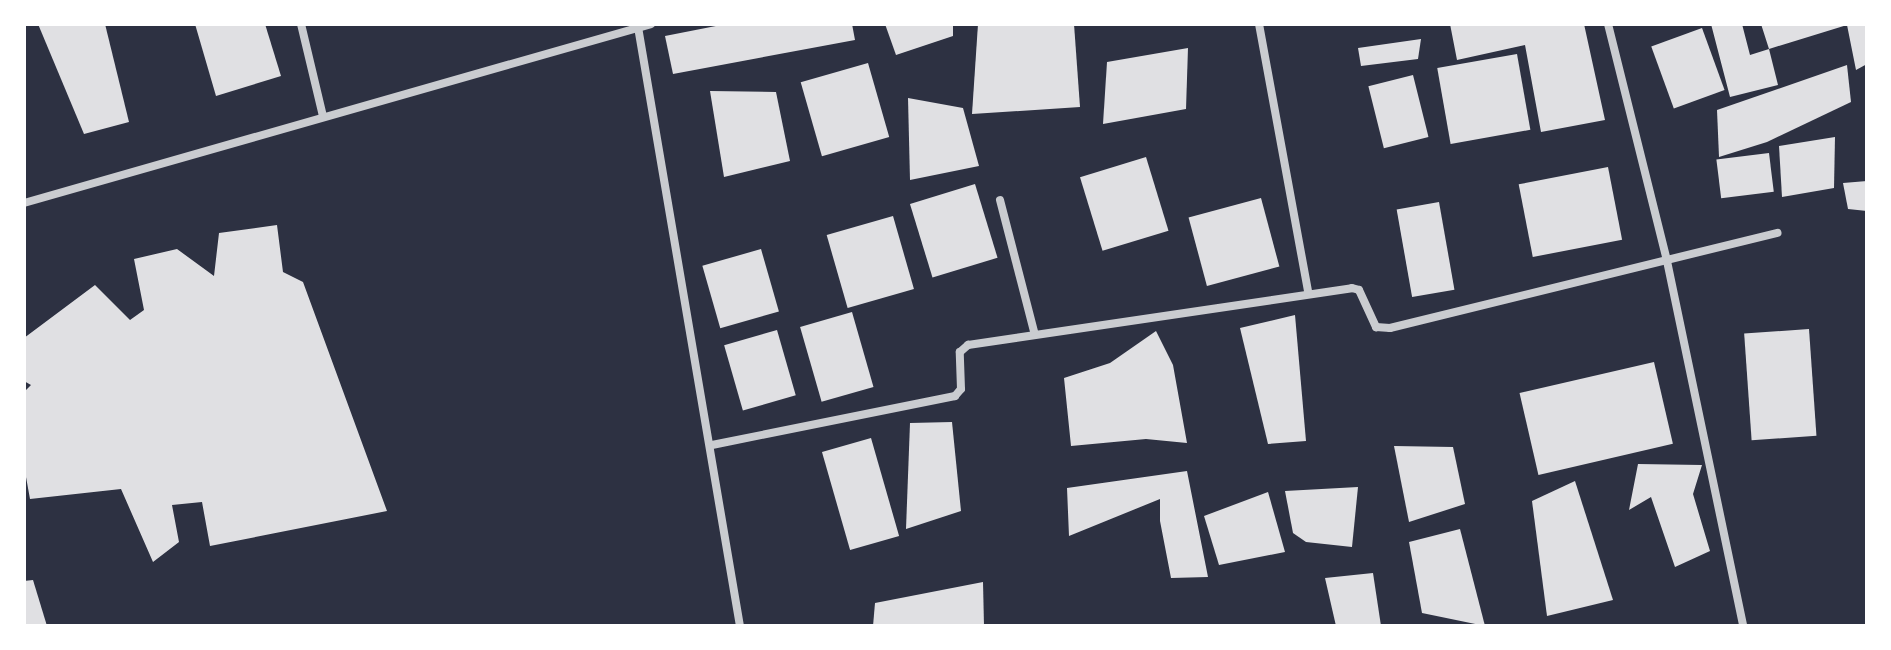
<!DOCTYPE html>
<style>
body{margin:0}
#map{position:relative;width:1891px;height:650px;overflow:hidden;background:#2d3142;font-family:"PT Serif",serif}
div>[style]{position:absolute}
.building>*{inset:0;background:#e0e0e3;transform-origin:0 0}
.minor>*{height:8px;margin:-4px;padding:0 4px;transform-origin:4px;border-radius:4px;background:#caccd0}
span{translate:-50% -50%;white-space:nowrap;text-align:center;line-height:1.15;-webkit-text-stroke:8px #fff;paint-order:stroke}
.frame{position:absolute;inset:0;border:26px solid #fff;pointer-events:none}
</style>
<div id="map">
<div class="building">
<div style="clip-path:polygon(38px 24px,105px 24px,129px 122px,84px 134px)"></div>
<div style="clip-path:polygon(195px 24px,265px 24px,281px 76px,216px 96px)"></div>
<div style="clip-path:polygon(726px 24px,852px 24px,855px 40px,673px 74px,665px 36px)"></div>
<div style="clip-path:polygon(885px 24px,953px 24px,953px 36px,896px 55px)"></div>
<div style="clip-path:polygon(978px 24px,1074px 24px,1080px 107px,972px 114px)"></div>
<div style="clip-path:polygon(1450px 24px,1584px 24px,1605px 120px,1541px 132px,1525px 45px,1457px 60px)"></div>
<div style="clip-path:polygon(1711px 24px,1742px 24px,1750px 55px,1769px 49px,1778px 85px,1730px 97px)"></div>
<div style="clip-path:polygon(1761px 24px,1867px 24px,1867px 64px,1856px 70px,1847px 25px,1769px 49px)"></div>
<div style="left:1702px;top:28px;width:66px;height:54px;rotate:70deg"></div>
<div style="clip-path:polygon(1421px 39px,1418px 59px,1361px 66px,1358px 48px)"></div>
<div style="clip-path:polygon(1188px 48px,1186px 109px,1103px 124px,1107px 62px)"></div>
<div style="left:1517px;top:54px;width:77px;height:81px;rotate:80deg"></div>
<div style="left:868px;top:63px;width:77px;height:70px;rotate:74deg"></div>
<div style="clip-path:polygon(1847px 65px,1851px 102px,1767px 142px,1719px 157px,1717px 110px)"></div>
<div style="left:1413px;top:75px;width:64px;height:46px;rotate:76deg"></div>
<div style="clip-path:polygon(710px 91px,776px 92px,790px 161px,724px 177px)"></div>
<div style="clip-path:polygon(908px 98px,963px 108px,979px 166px,910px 180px)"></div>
<div style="clip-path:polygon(1835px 137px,1834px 188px,1782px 197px,1779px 146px)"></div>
<div style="left:1769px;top:153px;width:39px;height:53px;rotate:83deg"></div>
<div style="left:1146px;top:157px;width:77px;height:69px;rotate:73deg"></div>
<div style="left:1608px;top:167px;width:74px;height:91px;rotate:79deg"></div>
<div style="clip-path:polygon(1867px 181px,1867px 211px,1848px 209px,1843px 183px)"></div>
<div style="left:975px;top:184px;width:77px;height:68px;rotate:73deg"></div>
<div style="left:1261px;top:198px;width:71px;height:75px;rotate:75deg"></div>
<div style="left:1439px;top:202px;width:89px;height:43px;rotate:80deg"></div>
<div style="left:893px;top:216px;width:76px;height:69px;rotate:74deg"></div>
<div style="clip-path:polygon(277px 225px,283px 272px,303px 282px,387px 511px,210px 546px,202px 502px,172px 505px,179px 542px,153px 562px,121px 489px,30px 499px,24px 466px,24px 392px,31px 385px,24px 381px,24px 338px,95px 285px,130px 320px,144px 310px,134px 259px,177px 249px,214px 276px,219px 233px)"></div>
<div style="left:761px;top:249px;width:65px;height:61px;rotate:74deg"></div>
<div style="left:852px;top:312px;width:78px;height:54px;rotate:74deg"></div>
<div style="clip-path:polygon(1295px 315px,1306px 441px,1268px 444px,1240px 328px)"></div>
<div style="left:1809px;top:329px;width:107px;height:65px;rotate:86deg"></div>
<div style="left:777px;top:330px;width:68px;height:55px;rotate:74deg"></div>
<div style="clip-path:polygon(1156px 331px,1173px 365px,1187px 443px,1146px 439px,1071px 446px,1064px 378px,1110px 363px)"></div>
<div style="left:1654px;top:362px;width:84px;height:138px;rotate:77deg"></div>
<div style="clip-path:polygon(952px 422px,961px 511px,906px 529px,910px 423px)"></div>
<div style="left:871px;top:438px;width:102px;height:51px;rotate:74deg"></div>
<div style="clip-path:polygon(1394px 446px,1453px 447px,1465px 504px,1409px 522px)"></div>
<div style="clip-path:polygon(1638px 464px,1702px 465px,1693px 494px,1710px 551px,1675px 567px,1651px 497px,1629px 510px)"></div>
<div style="clip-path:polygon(1187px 471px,1208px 577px,1171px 578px,1160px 521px,1160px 499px,1069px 536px,1067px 488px)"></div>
<div style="clip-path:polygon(1575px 481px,1613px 600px,1547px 616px,1532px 501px)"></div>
<div style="clip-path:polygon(1358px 487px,1352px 547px,1306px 542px,1293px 533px,1285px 491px)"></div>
<div style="clip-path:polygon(1268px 492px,1285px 552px,1219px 565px,1204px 516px)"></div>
<div style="clip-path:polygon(1460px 529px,1485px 626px,1422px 613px,1409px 542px)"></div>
<div style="clip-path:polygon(1373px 573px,1381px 626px,1336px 626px,1325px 578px)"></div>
<div style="clip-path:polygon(33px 580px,47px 626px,24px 626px,24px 581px)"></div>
<div style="clip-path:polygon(983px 582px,984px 626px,873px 626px,875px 603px)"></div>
</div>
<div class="minor">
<div style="left:301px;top:24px;width:95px;rotate:76.6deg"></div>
<div style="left:1259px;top:24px;width:272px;rotate:79.6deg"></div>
<div style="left:1608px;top:24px;width:244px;rotate:76deg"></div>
<div style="left:1667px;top:261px;width:373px;rotate:78.2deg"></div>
<div style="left:638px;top:27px;width:608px;rotate:80.34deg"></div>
<div style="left:1000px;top:200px;width:139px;rotate:75.5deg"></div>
<div style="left:24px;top:203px;width:652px;rotate:-15.93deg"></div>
<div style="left:712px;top:445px;width:248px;rotate:-11.4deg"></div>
<div style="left:955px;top:396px;width:9px;rotate:-49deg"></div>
<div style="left:961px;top:389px;width:37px;rotate:-92deg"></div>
<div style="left:960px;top:352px;width:11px;rotate:-41deg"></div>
<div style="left:968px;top:345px;width:388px;rotate:-8.4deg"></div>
<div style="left:1352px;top:288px;width:7px;rotate:16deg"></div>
<div style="left:1359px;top:290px;width:41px;rotate:65.3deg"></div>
<div style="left:1376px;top:327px;width:14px;rotate:4deg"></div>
<div style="left:1390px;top:328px;width:399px;rotate:-13.8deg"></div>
</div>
<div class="frame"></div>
</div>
